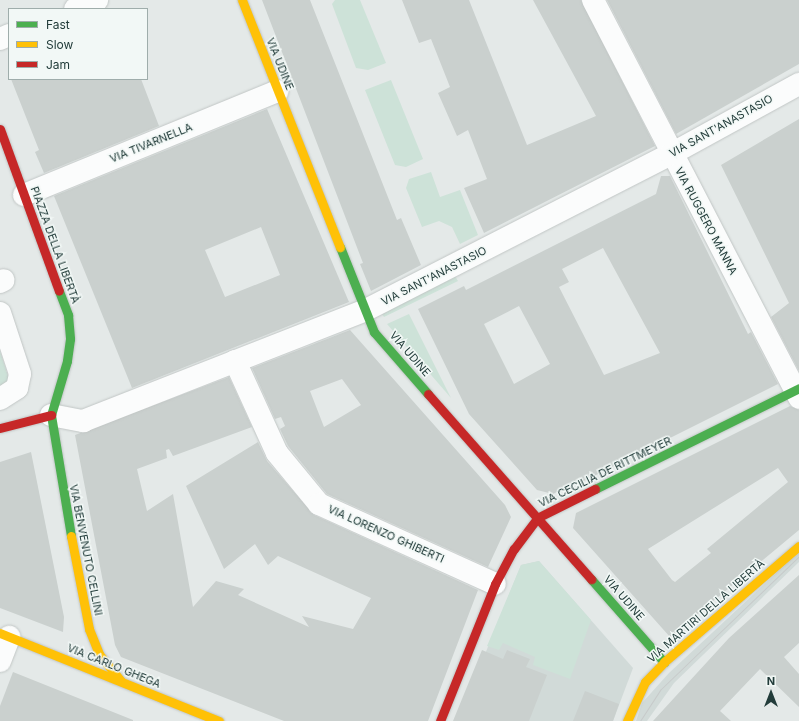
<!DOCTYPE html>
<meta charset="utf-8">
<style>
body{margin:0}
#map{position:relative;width:799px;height:721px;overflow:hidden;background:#e4e9e8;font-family:Inter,sans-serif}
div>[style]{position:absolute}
.built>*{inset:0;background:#d1dad8}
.green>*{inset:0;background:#cde2d8}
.building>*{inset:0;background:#cad0ce}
.roads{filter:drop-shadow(0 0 1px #c1c6c5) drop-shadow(0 0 1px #c1c6c5)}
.street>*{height:22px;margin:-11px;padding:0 11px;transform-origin:11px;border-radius:11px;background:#fbfcfc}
.fast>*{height:9px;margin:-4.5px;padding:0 4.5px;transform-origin:4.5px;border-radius:4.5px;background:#4caf50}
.slow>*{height:9px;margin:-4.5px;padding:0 4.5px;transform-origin:4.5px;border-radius:4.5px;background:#ffc107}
.jam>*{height:9px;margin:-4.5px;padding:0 4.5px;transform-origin:4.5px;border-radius:4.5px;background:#c62828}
.tram>*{height:1px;margin:-0.5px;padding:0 0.5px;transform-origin:0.5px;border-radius:0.5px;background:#c7caca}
span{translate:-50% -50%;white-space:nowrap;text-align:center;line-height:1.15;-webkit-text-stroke:3px #f2f8f6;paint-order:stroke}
.street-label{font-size:11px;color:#223c3a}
.legend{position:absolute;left:8px;top:8px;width:140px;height:72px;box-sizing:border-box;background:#f2f8f6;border:1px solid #9fadab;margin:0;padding:5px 7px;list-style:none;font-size:12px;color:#223c3a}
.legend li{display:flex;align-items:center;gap:8px;height:20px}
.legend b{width:20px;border:1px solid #9fadab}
.north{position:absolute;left:751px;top:673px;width:40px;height:40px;-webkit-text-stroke:3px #f2f8f6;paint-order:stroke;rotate:0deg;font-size:11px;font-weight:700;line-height:16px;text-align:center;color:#223c3a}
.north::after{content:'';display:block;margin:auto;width:14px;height:18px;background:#223c3a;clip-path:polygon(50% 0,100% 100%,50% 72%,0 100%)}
</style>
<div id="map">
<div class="built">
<div style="clip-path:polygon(799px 552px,799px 562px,674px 683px,647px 721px,636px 721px,642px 703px,669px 673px)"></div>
<div style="clip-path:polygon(539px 561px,633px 668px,613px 721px,458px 721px,521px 565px)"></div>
</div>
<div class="green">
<div style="clip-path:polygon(335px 0,360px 0,386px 63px,368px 70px,356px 68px,332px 4px)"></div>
<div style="clip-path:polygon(391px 80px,423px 159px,406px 167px,395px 165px,365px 90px)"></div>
<div style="clip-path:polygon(431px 172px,440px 197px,460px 190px,478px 235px,460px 244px,452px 227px,439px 221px,422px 227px,406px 188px,409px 179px)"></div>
<div style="clip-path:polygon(455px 276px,458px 281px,384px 317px,382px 314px)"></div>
<div style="clip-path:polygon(409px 314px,451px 398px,387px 324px)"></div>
<div style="clip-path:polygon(0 351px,9px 379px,8px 384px,0 392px)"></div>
<div style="clip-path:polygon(539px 561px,591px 620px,570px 679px,533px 665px,535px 657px,503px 643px,499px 650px,487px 646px,521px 565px)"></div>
</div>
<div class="building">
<div style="clip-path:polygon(262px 0,310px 0,397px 220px,401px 218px,421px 265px,371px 291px,360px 264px,363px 263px)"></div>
<div style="clip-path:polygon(402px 0,469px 0,527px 145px,596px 116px,533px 0,581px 0,655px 146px,484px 233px,464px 188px,487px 179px,468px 130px,457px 136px,438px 93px,450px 87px,431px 39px,419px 43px)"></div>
<div style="clip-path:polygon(607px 0,799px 0,799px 64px,676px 134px)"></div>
<div style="clip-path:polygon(11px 79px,141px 79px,159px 126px,44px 173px,35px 152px,39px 150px)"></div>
<div style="clip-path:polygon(evenodd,267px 109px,349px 302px,132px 388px,54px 196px,267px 109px,261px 227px,280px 275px,225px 297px,205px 250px,261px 227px)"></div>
<div style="clip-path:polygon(799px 119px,799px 371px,771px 317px,789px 303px,721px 165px)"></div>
<div style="clip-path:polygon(evenodd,661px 176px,670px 176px,748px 334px,751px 332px,778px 384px,582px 482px,582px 479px,553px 494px,537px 490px,469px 414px,418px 309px,464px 286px,466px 290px,656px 194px,661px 176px,603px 248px,660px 353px,604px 375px,559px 287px,569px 282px,562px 269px,603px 248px,661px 176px,519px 306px,550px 364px,514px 384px,484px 324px,519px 306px)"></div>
<div style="clip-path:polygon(evenodd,350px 330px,505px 505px,511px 517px,488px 567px,327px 494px,288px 446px,280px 429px,285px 426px,281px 417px,275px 419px,252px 368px,350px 330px,342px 379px,361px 405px,324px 427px,310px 391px,342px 379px)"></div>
<div style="clip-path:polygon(229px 377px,252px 427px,173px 456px,169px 449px,166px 450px,167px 458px,137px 469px,147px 511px,173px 494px,193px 607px,216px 581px,244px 589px,238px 595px,309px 627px,302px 616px,353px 629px,371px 598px,278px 556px,268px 565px,255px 544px,224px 569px,186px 486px,258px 442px,267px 461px,314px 515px,478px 590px,428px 721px,284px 721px,121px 657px,115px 645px,75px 435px)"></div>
<div style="clip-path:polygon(evenodd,790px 406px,799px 410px,799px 530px,670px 637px,573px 528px,576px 513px,790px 406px,778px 468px,788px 482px,707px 549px,711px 553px,675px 582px,672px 580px,648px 549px,778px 468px)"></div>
<div style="clip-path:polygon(31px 452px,64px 617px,63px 632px,0 608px,0 462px)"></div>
<div style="clip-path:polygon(799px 575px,799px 643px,784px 657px,799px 674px,799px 707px,760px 669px,720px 711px,731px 721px,653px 721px,729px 638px)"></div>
<div style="clip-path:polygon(482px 650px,503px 659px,507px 650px,530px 659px,526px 667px,547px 675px,529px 721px,453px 721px)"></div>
<div style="clip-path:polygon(13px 672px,133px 720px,133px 721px,0 721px,0 706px)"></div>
<div style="clip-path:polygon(585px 691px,619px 704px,613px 721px,573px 721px)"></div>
</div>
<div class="roads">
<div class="street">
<div style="left:593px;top:0;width:448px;rotate:62.6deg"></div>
<div style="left:75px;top:9px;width:24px;rotate:-22deg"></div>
<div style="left:0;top:39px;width:10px;rotate:-24deg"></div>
<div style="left:24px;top:195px;width:274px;rotate:-22.3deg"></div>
<div style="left:0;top:282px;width:4px;rotate:-27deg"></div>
<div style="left:0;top:313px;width:64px;rotate:71.8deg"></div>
<div style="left:20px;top:374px;width:14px;rotate:102deg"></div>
<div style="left:17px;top:388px;width:20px;rotate:147deg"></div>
<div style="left:235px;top:361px;width:101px;rotate:65.5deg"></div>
<div style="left:277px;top:453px;width:66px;rotate:50.5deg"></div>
<div style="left:319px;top:504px;width:193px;rotate:24.4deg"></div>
<div style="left:51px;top:415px;width:33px;rotate:11deg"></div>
<div style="left:83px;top:421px;width:302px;rotate:-21.4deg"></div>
<div style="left:364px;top:311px;width:345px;rotate:-27.1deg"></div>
<div style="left:671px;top:154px;width:146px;rotate:-28.7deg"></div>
<div style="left:0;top:661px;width:26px;rotate:-69deg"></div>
</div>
<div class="fast">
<div style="left:340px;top:247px;width:92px;rotate:68.2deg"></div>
<div style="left:374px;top:332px;width:82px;rotate:48.9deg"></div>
<div style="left:59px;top:291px;width:26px;rotate:69deg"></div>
<div style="left:68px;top:315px;width:24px;rotate:85deg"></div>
<div style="left:70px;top:339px;width:22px;rotate:98deg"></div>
<div style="left:67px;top:361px;width:56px;rotate:106.5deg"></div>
<div style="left:51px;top:415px;width:123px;rotate:80.6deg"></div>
<div style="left:595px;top:489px;width:228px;rotate:-26.3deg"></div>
<div style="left:591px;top:579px;width:111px;rotate:48.7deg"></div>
</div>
<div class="slow">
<div style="left:242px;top:0;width:266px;rotate:68.4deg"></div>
<div style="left:71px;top:536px;width:95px;rotate:79deg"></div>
<div style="left:89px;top:629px;width:27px;rotate:68deg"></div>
<div style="left:99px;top:654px;width:35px;rotate:51deg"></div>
<div style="left:0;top:633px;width:236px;rotate:21.9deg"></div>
<div style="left:627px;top:721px;width:43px;rotate:-65.2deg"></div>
<div style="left:645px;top:682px;width:28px;rotate:-46deg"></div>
<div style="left:664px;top:662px;width:178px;rotate:-40.7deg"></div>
</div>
<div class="jam">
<div style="left:0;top:129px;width:172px;rotate:70deg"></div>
<div style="left:428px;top:394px;width:247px;rotate:48.6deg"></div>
<div style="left:0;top:428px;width:53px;rotate:-14.3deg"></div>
<div style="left:440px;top:721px;width:148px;rotate:-68.1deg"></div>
<div style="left:495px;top:584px;width:40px;rotate:-62deg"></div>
<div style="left:514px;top:549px;width:39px;rotate:-53deg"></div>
<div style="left:537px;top:518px;width:65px;rotate:-26.6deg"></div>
</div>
</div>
<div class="tram">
<div style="left:640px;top:721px;width:38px;rotate:-57deg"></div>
<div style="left:661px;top:689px;width:192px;rotate:-43.9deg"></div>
</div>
<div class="street-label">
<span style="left:280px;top:64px;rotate:68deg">VIA UDINE</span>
<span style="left:721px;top:126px;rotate:-29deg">VIA SANT'ANASTASIO</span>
<span style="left:151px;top:143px;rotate:-22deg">VIA TIVARNELLA</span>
<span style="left:706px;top:221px;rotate:62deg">VIA RUGGERO MANNA</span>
<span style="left:55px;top:245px;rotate:70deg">PIAZZA DELLA LIBERTÀ</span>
<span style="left:434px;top:276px;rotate:-27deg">VIA SANT'ANASTASIO</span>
<span style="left:410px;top:354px;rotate:49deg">VIA UDINE</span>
<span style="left:605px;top:472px;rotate:-26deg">VIA CECILIA DE RITTMEYER</span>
<span style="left:386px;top:534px;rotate:24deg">VIA LORENZO GHIBERTI</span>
<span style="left:86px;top:550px;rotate:79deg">VIA BENVENUTO CELLINI</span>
<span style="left:624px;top:598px;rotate:49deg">VIA UDINE</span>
<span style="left:706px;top:611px;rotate:-41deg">VIA MARTIRI DELLA LIBERTÀ</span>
<span style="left:114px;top:666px;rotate:22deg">VIA CARLO GHEGA</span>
</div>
<ul class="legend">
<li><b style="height:5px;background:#4caf50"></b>Fast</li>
<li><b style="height:5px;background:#ffc107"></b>Slow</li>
<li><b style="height:5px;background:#c62828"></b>Jam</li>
</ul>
<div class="north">N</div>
</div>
